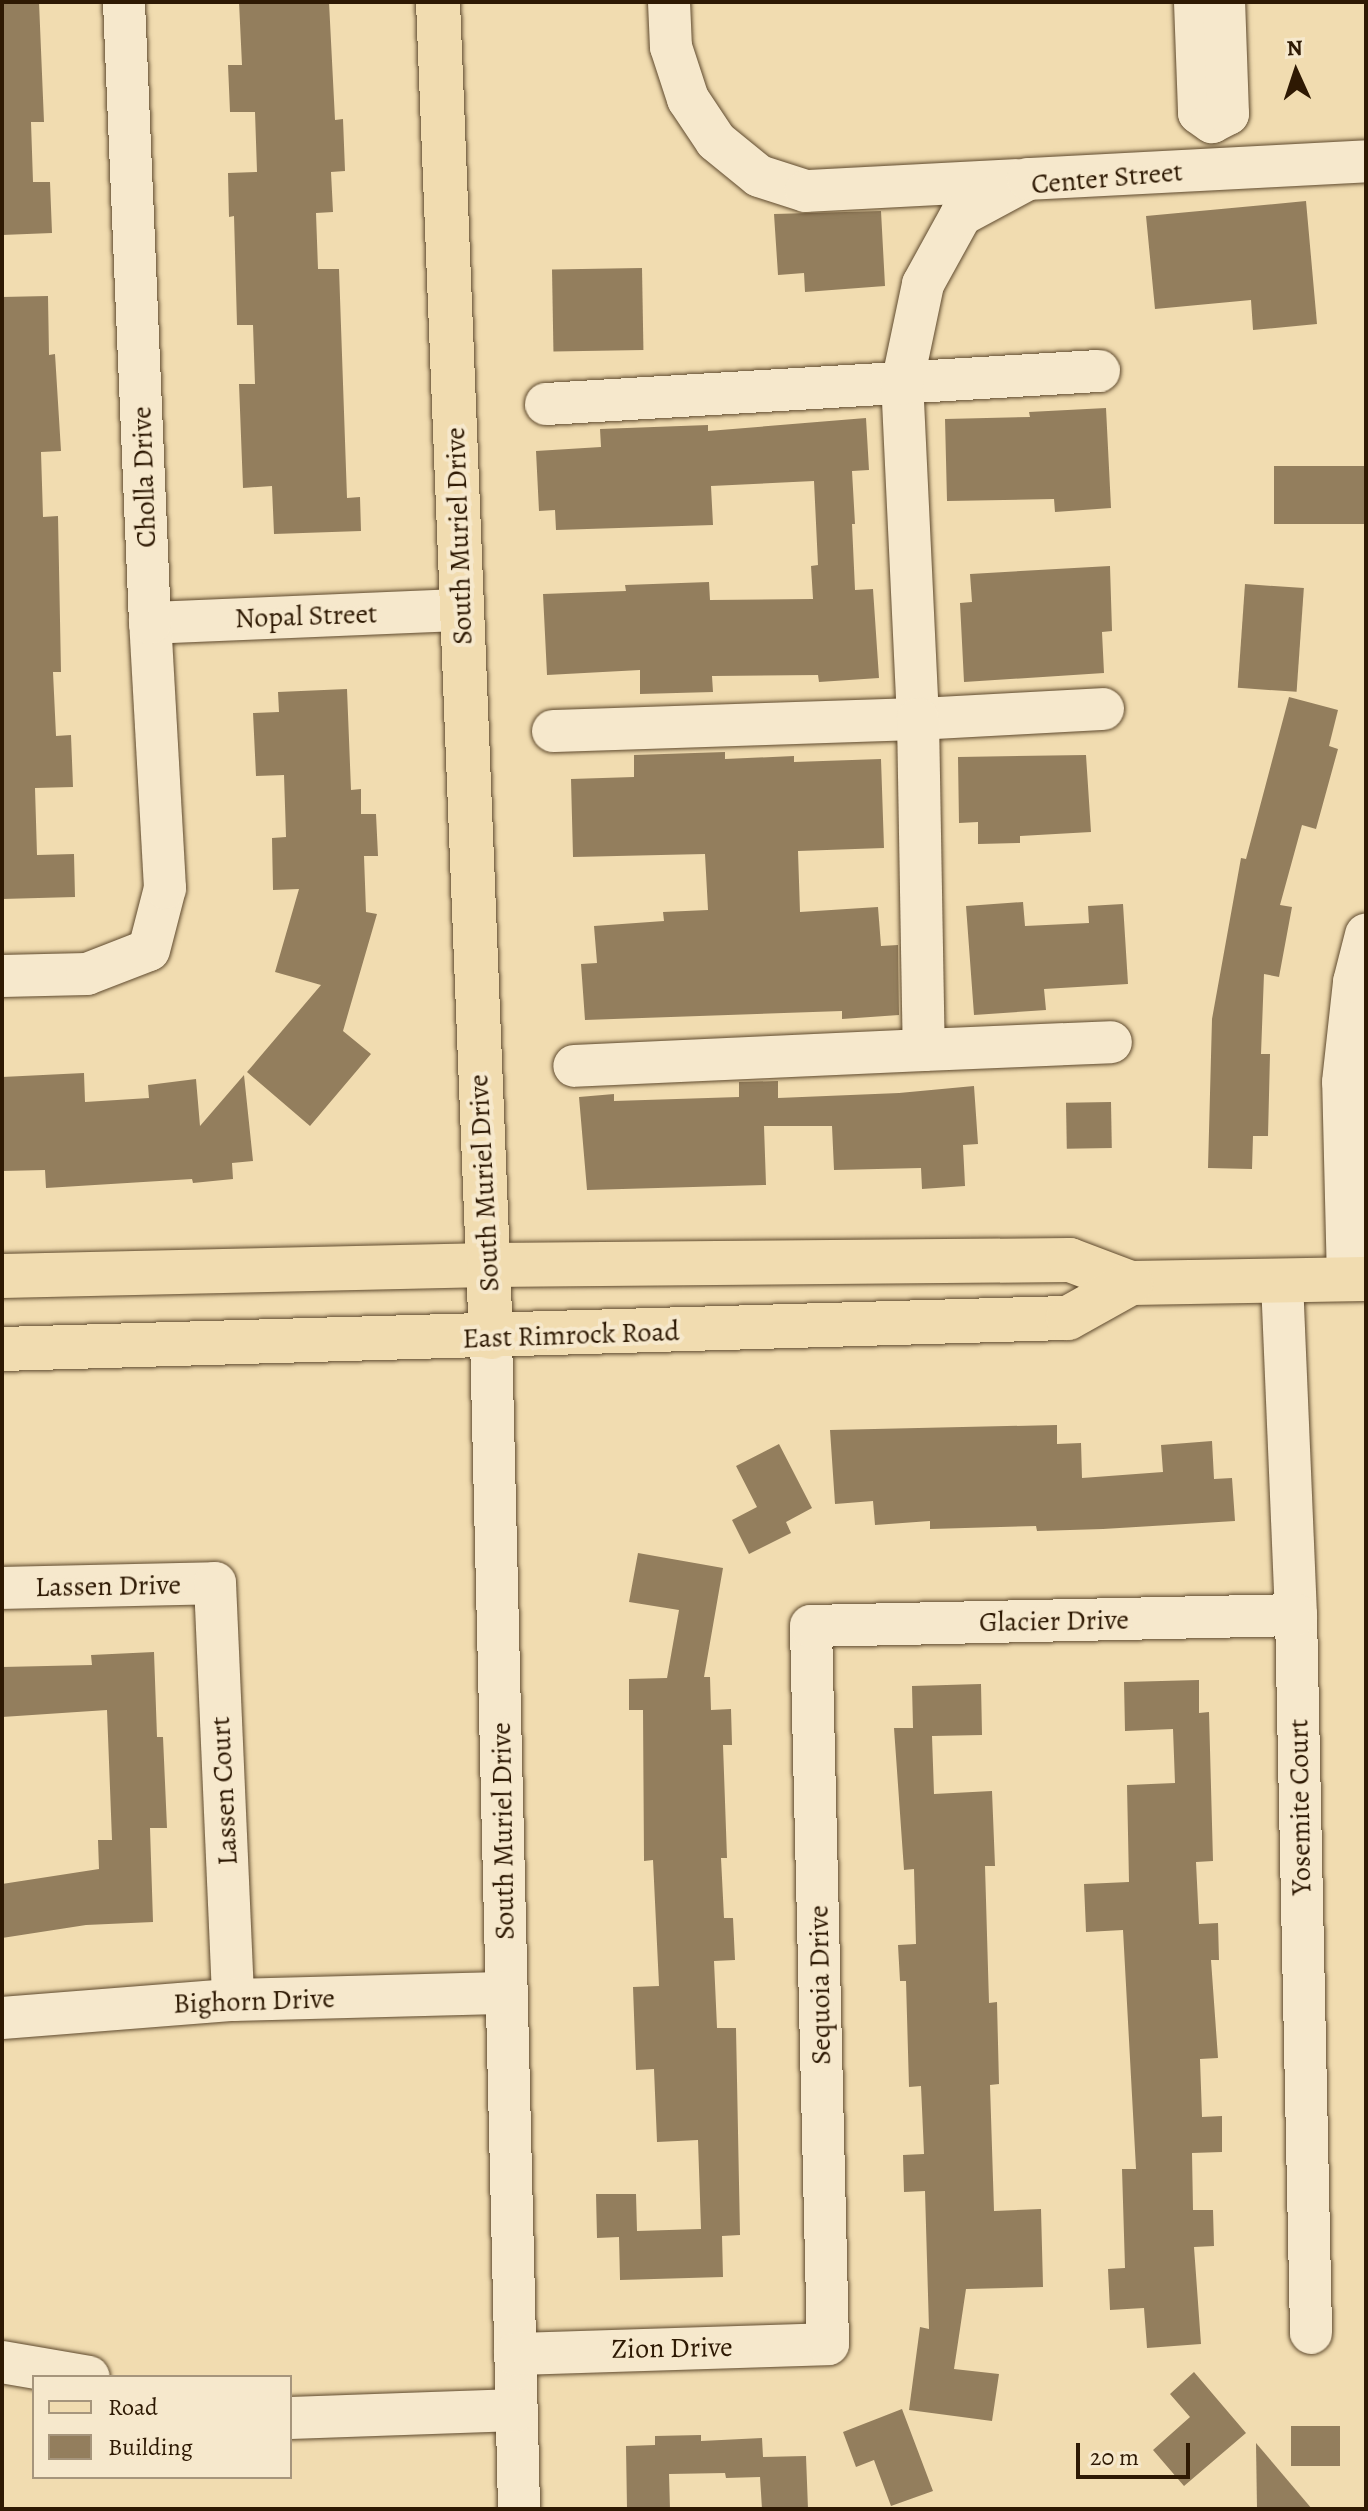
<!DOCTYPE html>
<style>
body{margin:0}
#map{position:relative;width:1368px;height:2511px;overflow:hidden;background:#f1dcb0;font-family:Alegreya,serif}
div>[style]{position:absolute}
.building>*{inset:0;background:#937e5d;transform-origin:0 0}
.roads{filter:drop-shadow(0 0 2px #5f4a2e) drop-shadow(0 0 2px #5f4a2e)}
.minor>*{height:42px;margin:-21px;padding:0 21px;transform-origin:21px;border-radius:21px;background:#f6e8cc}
.major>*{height:44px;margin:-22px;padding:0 22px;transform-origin:22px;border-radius:22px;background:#f1dcb0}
span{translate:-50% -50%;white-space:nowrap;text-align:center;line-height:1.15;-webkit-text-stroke:8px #f6e8cc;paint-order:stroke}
.street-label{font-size:28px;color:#2e1903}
.frame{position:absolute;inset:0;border:4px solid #2e1903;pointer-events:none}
.legend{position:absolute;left:32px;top:2375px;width:260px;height:104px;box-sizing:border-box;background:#f6e8cc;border:2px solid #a6957c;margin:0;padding:10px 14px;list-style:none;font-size:24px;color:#2e1903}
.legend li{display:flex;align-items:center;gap:16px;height:40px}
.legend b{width:40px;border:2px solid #a6957c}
.north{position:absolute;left:1256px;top:32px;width:80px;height:80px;-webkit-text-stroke:6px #f6e8cc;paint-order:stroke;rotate:357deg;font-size:22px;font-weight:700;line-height:32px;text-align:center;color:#2e1903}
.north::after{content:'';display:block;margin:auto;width:28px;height:36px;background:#2e1903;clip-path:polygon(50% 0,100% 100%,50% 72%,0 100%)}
.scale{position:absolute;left:1076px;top:2443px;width:114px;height:36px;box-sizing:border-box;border:4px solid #2e1903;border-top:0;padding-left:10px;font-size:24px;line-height:28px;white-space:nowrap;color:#2e1903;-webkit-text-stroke:6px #f6e8cc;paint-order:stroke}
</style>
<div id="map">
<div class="building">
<div style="clip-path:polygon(2px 2px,39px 2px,44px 122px,31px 122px,33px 182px,50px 182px,52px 233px,2px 235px)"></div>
<div style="clip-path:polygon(239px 2px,329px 2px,335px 120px,343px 119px,345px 171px,331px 172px,333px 212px,316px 213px,318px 269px,339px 269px,347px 498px,360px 497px,361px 531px,274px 534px,272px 486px,243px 488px,239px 384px,255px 384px,253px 325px,237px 325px,234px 216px,229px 217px,228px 173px,257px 172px,255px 112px,230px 112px,228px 65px,242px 65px)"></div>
<div style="clip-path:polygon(1306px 201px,1317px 324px,1253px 330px,1251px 300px,1155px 309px,1146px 216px)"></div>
<div style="clip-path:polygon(881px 211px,885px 286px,805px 292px,804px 273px,778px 275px,774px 214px)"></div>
<div style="left:642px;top:268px;width:82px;height:90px;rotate:89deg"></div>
<div style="clip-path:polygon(48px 296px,49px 355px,55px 354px,61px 451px,41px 452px,43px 517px,58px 516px,61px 672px,53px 672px,56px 736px,71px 735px,73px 787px,35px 788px,37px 855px,74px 854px,75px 897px,2px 899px,2px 297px)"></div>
<div style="clip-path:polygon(1106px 408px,1111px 508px,1055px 512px,1054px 499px,947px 501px,945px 419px,1030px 417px,1029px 412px)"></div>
<div style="clip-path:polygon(866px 418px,869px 470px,852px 471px,855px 524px,852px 524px,855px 590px,873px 589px,879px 678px,819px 682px,818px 675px,712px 676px,713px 692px,640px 694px,640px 670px,547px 675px,543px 594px,626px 591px,625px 585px,709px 582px,710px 600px,813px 599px,811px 566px,818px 565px,814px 481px,711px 486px,713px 525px,556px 530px,555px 510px,539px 511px,536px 451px,601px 447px,600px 429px,708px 425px,708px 431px)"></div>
<div style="left:1366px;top:466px;width:58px;height:92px;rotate:90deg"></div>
<div style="clip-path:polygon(1110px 566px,1112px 631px,1102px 632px,1104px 673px,964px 682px,960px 603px,972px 602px,970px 574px)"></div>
<div style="left:1245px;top:584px;width:59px;height:104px;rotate:4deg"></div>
<div style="clip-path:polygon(347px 689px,351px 790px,361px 789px,361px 814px,376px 814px,378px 856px,364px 856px,366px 912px,377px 914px,343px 1031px,371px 1054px,310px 1126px,247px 1072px,321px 985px,275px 972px,299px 889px,273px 890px,272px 838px,286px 837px,284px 775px,256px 776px,253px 713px,279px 712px,278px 692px)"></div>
<div style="clip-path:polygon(1289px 697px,1338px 710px,1329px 746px,1338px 749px,1316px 829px,1302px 825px,1280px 905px,1292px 907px,1279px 977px,1264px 974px,1261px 1054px,1270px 1054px,1268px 1136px,1253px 1136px,1252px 1169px,1208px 1168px,1212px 1019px,1241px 858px,1246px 859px)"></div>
<div style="clip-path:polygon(725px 752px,725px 759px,794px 756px,794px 762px,881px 759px,884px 848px,798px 851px,800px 912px,878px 907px,881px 946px,898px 945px,899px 1015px,842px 1019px,842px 1011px,585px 1020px,581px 964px,597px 963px,594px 926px,664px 921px,663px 912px,708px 910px,705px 854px,573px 857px,571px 779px,634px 777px,634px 755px)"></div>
<div style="clip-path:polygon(1086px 755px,1091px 832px,1020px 836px,1020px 843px,978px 844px,978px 822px,959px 823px,958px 757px)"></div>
<div style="clip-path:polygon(1023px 902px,1025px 926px,1089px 923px,1088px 906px,1123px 904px,1128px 984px,1044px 989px,1046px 1010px,974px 1015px,966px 906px)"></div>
<div style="clip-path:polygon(84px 1073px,85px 1102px,149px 1098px,148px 1085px,196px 1079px,200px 1126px,244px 1075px,253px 1161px,232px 1163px,233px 1179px,193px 1183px,192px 1179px,46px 1188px,45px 1170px,2px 1171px,2px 1077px)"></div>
<div style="clip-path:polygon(778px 1081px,778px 1098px,899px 1093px,974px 1086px,978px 1144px,963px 1145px,965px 1186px,922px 1189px,921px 1168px,834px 1170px,832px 1126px,764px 1126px,766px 1185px,587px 1190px,579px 1097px,614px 1094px,614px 1101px,739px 1097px,739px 1082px)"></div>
<div style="left:1111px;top:1102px;width:46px;height:45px;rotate:89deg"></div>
<div style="clip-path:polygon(1057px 1425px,1057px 1444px,1081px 1443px,1082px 1478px,1163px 1472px,1161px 1445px,1212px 1441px,1214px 1479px,1232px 1478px,1235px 1521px,1103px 1529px,1037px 1531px,1036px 1526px,930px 1529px,930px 1521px,875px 1525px,873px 1501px,835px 1504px,830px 1430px)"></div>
<div style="clip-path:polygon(779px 1444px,812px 1508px,786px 1522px,791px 1533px,749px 1554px,732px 1520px,757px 1507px,736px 1466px)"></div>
<div style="clip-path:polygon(638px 1553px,723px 1568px,704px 1677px,710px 1677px,711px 1710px,731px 1709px,732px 1745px,723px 1745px,727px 1858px,721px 1858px,724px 1918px,733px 1918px,735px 1960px,714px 1961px,717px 2028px,736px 2028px,740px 2235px,722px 2236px,723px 2277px,620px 2280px,619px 2237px,597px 2238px,596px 2194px,636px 2194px,637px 2231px,701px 2229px,698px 2140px,657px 2142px,654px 2069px,636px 2070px,633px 1987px,659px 1986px,653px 1860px,644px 1861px,643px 1710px,629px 1710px,629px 1679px,667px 1678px,679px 1610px,629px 1602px)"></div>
<div style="clip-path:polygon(154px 1652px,157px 1737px,163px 1737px,167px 1828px,150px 1828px,153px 1922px,86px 1925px,2px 1938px,2px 1884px,99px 1869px,98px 1840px,112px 1840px,107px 1710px,2px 1717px,2px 1667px,92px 1665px,91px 1655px)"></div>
<div style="clip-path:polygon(1199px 1680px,1199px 1713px,1209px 1712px,1213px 1861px,1196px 1862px,1199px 1924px,1218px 1923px,1219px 1960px,1211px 1960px,1218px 2058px,1200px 2059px,1202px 2117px,1222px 2116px,1222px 2152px,1192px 2153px,1193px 2210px,1213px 2210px,1214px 2246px,1194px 2247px,1201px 2344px,1147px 2348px,1144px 2308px,1110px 2310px,1108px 2269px,1125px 2268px,1122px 2169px,1136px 2169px,1123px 1930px,1086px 1932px,1084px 1884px,1129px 1882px,1127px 1785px,1175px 1783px,1173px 1729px,1125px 1731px,1124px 1682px)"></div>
<div style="clip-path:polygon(981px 1684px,982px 1735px,932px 1736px,934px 1794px,992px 1791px,995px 1866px,985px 1866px,989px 2003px,997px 2002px,999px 2084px,990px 2085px,994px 2211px,1041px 2209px,1043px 2287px,966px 2289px,954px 2369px,999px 2374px,992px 2421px,909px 2410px,920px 2327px,929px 2329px,925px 2191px,904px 2192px,903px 2155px,924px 2154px,921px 2086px,909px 2087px,906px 1981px,900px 1981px,898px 1945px,916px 1944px,914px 1869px,904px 1870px,894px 1728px,913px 1728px,912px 1686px)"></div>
<div style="clip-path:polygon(1194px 2372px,1246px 2433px,1184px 2486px,1153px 2450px,1190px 2417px,1170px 2394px)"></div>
<div style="clip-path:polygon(902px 2409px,933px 2491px,891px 2506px,874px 2460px,856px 2467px,843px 2432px)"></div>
<div style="left:1340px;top:2426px;width:40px;height:49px;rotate:90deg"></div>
<div style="clip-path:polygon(701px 2435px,701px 2441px,762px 2438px,763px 2457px,806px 2456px,808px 2509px,762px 2509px,760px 2477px,726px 2478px,725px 2473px,669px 2474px,670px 2509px,627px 2509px,626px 2446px,655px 2445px,655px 2436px)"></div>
<div style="clip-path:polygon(1256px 2443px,1312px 2509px,1257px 2509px)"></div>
</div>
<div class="roads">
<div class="minor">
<div style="left:669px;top:2px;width:45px;rotate:87.5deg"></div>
<div style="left:671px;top:47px;width:55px;rotate:71.9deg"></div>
<div style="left:688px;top:99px;width:50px;rotate:56.3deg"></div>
<div style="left:716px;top:141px;width:55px;rotate:39.1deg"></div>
<div style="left:759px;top:176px;width:49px;rotate:17.7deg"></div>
<div style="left:806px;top:191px;width:211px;rotate:-3deg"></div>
<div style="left:1195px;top:2px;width:111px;rotate:87.9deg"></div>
<div style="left:1199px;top:113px;width:16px;rotate:35deg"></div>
<div style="left:1212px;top:122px;width:18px;rotate:-27deg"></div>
<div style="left:1228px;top:114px;width:112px;rotate:-92deg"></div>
<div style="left:546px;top:404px;width:554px;rotate:-3.42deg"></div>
<div style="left:150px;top:623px;width:311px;rotate:-2.4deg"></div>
<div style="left:1103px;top:709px;width:185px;rotate:176.9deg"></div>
<div style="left:918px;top:719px;width:335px;rotate:-92.7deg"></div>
<div style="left:902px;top:384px;width:102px;rotate:-78.1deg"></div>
<div style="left:923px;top:284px;width:79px;rotate:-61.2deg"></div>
<div style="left:961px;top:215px;width:76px;rotate:-28.2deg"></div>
<div style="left:1028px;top:179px;width:338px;rotate:-3deg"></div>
<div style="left:553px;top:731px;width:365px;rotate:-1.9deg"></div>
<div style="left:918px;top:719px;width:331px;rotate:89deg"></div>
<div style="left:924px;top:1050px;width:350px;rotate:177.4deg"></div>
<div style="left:2px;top:976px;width:85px;rotate:-1.3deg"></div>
<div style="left:87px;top:974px;width:66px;rotate:-21.2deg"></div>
<div style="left:149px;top:950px;width:64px;rotate:-75.5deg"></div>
<div style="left:165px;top:888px;width:265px;rotate:-93.2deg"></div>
<div style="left:150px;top:623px;width:622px;rotate:-92.4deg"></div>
<div style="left:924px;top:1050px;width:187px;rotate:-2.4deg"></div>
<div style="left:1348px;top:1280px;width:198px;rotate:-91.4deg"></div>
<div style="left:1343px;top:1082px;width:101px;rotate:-83.7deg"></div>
<div style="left:1354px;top:982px;width:49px;rotate:-75.7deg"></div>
<div style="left:1282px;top:1281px;width:334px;rotate:87.6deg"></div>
<div style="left:1296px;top:1615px;width:718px;rotate:88.8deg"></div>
<div style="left:491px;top:1337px;width:1172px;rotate:88.63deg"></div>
<div style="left:2px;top:1588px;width:213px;rotate:-1.3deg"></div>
<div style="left:215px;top:1583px;width:417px;rotate:87.5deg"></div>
<div style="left:2px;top:2018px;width:232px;rotate:-4.5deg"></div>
<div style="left:233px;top:2000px;width:274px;rotate:-1.5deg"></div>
<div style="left:515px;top:2354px;width:313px;rotate:-1.8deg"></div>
<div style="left:828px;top:2344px;width:718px;rotate:-91.36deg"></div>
<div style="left:811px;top:1626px;width:485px;rotate:-1.3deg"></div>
<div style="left:2px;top:2362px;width:88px;rotate:9.8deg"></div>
<div style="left:290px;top:2418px;width:227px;rotate:-2deg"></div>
</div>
<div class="major">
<div style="left:438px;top:2px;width:1336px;rotate:87.73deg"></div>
<div style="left:2px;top:1276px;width:487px;rotate:-1.3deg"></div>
<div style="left:489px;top:1265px;width:581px;rotate:-0.49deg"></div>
<div style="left:1070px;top:1260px;width:65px;rotate:20.7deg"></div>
<div style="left:1131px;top:1283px;width:235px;rotate:-1deg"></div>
<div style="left:2px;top:1349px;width:1066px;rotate:-1.67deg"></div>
<div style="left:1068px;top:1318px;width:72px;rotate:-29.1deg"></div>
</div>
</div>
<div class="street-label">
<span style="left:1107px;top:178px;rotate:-5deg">Center Street</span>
<span style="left:144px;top:477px;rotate:-92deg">Cholla Drive</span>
<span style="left:459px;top:536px;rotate:-92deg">South Muriel Drive</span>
<span style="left:306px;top:616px;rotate:-2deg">Nopal Street</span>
<span style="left:484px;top:1183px;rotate:-93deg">South Muriel Drive</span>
<span style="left:571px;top:1335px;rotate:-2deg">East Rimrock Road</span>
<span style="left:108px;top:1586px;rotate:-1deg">Lassen Drive</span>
<span style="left:1054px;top:1621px;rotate:-1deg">Glacier Drive</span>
<span style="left:224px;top:1791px;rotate:-93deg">Lassen Court</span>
<span style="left:1300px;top:1807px;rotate:-91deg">Yosemite Court</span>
<span style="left:503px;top:1831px;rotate:-91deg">South Muriel Drive</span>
<span style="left:820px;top:1985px;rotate:-91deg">Sequoia Drive</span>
<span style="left:254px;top:2001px;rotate:-2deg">Bighorn Drive</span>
<span style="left:672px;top:2348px;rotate:-1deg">Zion Drive</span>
</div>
<div class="frame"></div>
<ul class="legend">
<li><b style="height:10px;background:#f1dcb0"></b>Road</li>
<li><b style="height:22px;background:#937e5d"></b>Building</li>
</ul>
<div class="north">N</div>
<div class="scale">20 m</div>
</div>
